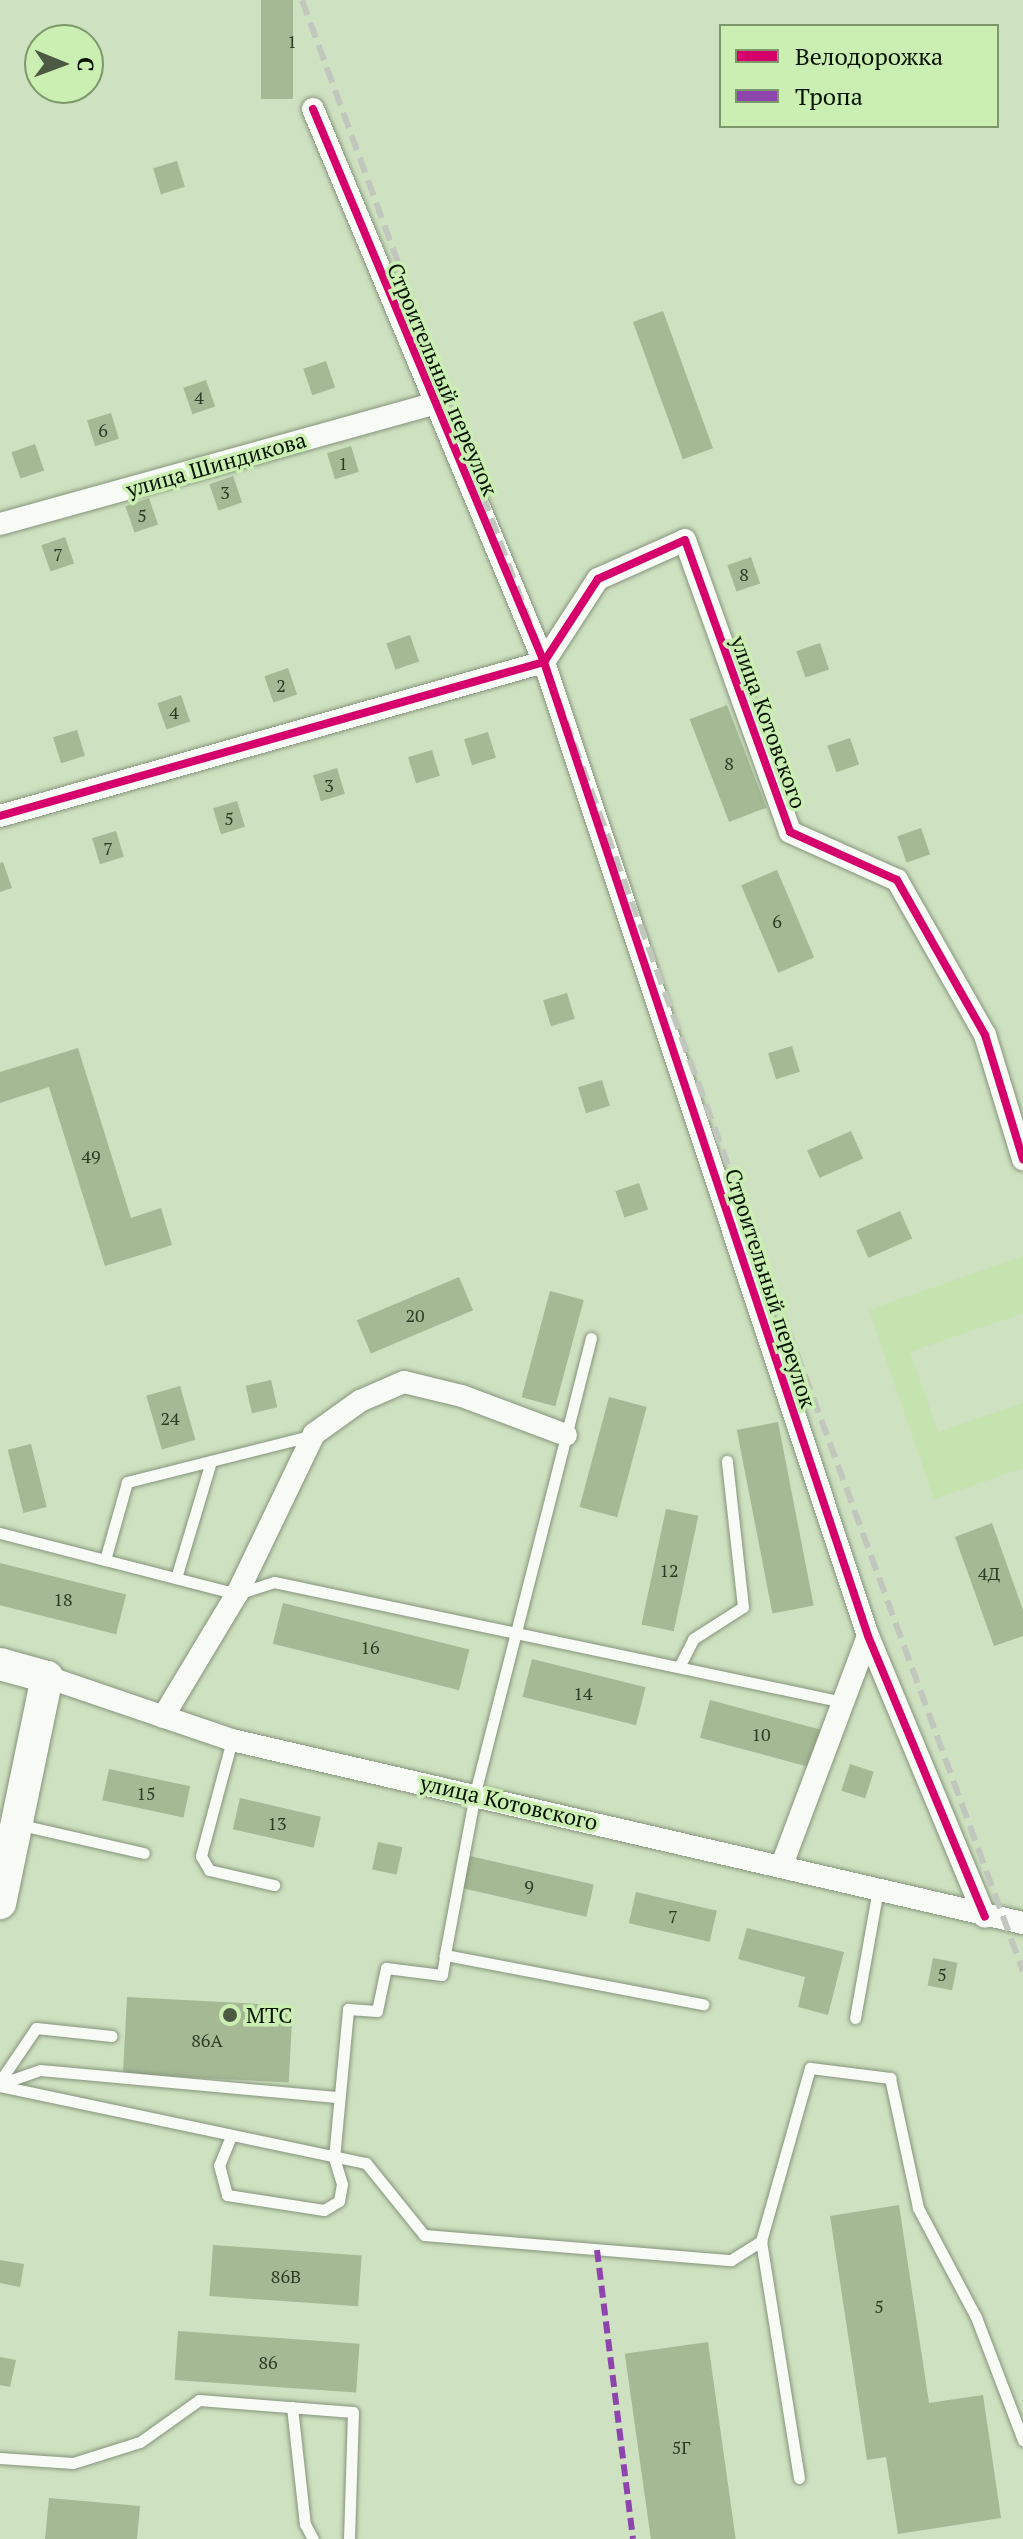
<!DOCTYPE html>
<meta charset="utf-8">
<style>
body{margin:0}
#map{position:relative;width:1023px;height:2539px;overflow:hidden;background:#cee1c0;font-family:"PT Serif",serif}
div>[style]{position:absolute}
.built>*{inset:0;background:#c4e3af}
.building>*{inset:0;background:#a4b994;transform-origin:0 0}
.roads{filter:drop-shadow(0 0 2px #85947b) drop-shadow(0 0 2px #85947b)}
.lane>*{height:11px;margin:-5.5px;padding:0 5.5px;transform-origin:5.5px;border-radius:5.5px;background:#f8faf6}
.street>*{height:22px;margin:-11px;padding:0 11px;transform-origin:11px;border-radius:11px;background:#f8faf6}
.secondary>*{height:32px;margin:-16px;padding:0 16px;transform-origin:16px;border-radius:16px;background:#f8faf6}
.rail>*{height:6px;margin-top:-3px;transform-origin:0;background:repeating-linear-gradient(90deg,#c1c7bd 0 16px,transparent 0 24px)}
.quiet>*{height:6px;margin-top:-3px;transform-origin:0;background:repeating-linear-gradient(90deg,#8e44ad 0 12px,transparent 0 18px)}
.cycleway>*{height:8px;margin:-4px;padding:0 4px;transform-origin:4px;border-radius:4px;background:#d6006c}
.dots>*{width:22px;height:22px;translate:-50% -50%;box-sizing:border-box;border:4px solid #cbefb2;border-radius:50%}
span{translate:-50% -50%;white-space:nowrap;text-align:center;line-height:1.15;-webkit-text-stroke:7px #cbefb2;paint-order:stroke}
.number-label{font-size:18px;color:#2e3c25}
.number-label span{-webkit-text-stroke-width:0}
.street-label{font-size:22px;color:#061200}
.poi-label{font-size:22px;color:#061200}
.left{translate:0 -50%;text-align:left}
.legend{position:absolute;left:719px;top:24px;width:280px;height:104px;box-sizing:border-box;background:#cbefb2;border:2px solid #7c976b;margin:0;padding:10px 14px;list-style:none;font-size:24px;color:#061200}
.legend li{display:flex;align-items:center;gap:16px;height:40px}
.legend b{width:40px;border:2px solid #7c976b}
.north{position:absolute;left:24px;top:24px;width:80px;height:80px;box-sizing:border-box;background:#cbefb2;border:2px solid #7c976b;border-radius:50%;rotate:91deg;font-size:22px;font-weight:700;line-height:32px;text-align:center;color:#061200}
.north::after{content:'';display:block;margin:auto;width:28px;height:36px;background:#4c5a43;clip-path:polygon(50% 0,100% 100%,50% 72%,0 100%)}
</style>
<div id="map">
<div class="built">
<div style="clip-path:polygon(1023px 1256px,1023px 1313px,910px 1352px,938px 1432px,1023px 1403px,1023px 1468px,934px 1499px,869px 1310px)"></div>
</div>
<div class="building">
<div style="left:261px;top:0;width:32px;height:99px"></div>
<div style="left:177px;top:161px;width:27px;height:25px;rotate:73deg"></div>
<div style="left:663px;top:311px;width:146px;height:32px;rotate:70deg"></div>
<div style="left:326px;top:361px;width:28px;height:24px;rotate:71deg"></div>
<div style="left:206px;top:380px;width:28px;height:24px;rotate:71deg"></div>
<div style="left:111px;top:413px;width:27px;height:25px;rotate:73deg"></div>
<div style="left:35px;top:444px;width:28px;height:25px;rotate:71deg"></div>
<div style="left:351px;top:446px;width:27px;height:25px;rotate:73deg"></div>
<div style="left:233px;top:476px;width:28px;height:25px;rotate:71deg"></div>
<div style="left:149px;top:498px;width:28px;height:25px;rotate:71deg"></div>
<div style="left:65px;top:537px;width:28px;height:25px;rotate:71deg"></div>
<div style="left:751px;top:557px;width:28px;height:25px;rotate:71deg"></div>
<div style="left:410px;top:635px;width:28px;height:25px;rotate:71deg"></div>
<div style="left:820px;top:643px;width:28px;height:25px;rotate:71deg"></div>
<div style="left:288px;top:668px;width:28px;height:25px;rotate:71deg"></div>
<div style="left:181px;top:695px;width:28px;height:25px;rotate:71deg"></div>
<div style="left:727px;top:705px;width:110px;height:40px;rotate:69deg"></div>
<div style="left:77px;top:730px;width:27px;height:25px;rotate:73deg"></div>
<div style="left:488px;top:732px;width:27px;height:25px;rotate:73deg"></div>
<div style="left:850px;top:738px;width:28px;height:24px;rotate:71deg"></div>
<div style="left:432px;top:750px;width:27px;height:25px;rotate:73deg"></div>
<div style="left:337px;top:768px;width:27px;height:25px;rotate:73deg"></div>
<div style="left:237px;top:801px;width:27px;height:25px;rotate:73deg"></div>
<div style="left:921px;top:828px;width:28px;height:25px;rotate:71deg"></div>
<div style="left:116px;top:831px;width:27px;height:25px;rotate:73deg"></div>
<div style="clip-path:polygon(3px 862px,12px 888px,0 892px,0 863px)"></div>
<div style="left:777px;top:870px;width:95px;height:39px;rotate:67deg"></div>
<div style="left:567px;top:993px;width:27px;height:25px;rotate:73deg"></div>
<div style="left:792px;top:1046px;width:27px;height:25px;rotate:73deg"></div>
<div style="clip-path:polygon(78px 1048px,131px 1218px,161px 1208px,172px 1245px,105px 1266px,49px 1087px,0 1103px,0 1072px)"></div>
<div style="left:602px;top:1080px;width:27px;height:25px;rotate:73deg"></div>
<div style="left:851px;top:1131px;width:30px;height:48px;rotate:66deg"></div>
<div style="left:639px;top:1183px;width:28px;height:25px;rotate:71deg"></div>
<div style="left:900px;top:1211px;width:30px;height:48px;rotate:66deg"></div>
<div style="left:459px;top:1277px;width:36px;height:111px;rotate:67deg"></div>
<div style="left:550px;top:1291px;width:35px;height:110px;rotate:15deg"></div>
<div style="left:271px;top:1380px;width:28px;height:26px;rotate:77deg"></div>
<div style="left:180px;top:1386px;width:56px;height:35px;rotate:74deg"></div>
<div style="left:609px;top:1397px;width:39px;height:114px;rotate:15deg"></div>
<div style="left:778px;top:1422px;width:187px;height:42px;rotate:79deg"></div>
<div style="left:31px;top:1444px;width:65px;height:24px;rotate:76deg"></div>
<div style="left:666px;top:1509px;width:33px;height:118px;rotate:12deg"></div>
<div style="clip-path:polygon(992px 1523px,1023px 1610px,1023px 1636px,994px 1646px,955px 1537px)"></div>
<div style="left:0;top:1563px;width:130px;height:41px;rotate:14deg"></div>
<div style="left:283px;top:1603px;width:192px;height:42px;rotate:14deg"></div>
<div style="left:532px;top:1659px;width:117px;height:39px;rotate:14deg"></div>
<div style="left:710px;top:1700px;width:116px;height:39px;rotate:15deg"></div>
<div style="left:850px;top:1764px;width:25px;height:28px;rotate:18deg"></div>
<div style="left:109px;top:1769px;width:83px;height:32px;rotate:12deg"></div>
<div style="left:240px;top:1798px;width:83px;height:32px;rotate:13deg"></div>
<div style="left:378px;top:1842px;width:25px;height:28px;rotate:12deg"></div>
<div style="left:470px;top:1856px;width:127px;height:33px;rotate:13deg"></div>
<div style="left:636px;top:1892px;width:83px;height:32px;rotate:13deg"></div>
<div style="clip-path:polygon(747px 1928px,844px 1952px,828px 2015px,798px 2007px,805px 1977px,738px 1959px)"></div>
<div style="left:933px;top:1958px;width:25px;height:28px;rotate:11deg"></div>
<div style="left:127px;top:1997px;width:166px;height:77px;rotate:3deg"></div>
<div style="clip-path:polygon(899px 2205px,929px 2403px,983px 2395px,1001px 2518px,898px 2534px,886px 2457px,867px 2460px,830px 2216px)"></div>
<div style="left:213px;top:2245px;width:149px;height:51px;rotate:4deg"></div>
<div style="clip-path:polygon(0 2260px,24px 2264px,20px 2287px,0 2283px)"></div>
<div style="left:178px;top:2331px;width:182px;height:49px;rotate:4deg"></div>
<div style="left:708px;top:2342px;width:199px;height:84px;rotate:82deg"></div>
<div style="clip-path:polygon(0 2357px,16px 2360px,10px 2387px,0 2385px)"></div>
<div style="clip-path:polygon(49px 2498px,140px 2506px,137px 2539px,45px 2539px)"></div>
</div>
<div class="roads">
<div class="lane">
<div style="left:591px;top:1338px;width:471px;rotate:104.3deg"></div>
<div style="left:475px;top:1794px;width:164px;rotate:100.6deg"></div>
<div style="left:445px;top:1955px;width:263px;rotate:10.8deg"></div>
<div style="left:0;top:1533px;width:108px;rotate:14.4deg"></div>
<div style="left:105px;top:1560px;width:81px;rotate:-74.2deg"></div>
<div style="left:127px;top:1482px;width:193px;rotate:-14.1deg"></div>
<div style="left:105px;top:1560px;width:136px;rotate:14.4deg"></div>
<div style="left:237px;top:1594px;width:39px;rotate:-18deg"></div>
<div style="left:274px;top:1582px;width:582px;rotate:11.91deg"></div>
<div style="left:176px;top:1578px;width:122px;rotate:-73.3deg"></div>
<div style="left:679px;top:1667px;width:31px;rotate:-63deg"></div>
<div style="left:693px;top:1639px;width:59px;rotate:-32.6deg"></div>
<div style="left:743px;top:1607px;width:147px;rotate:-96.3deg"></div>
<div style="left:232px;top:1740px;width:120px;rotate:105deg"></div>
<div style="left:201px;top:1856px;width:16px;rotate:60deg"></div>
<div style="left:209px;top:1870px;width:67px;rotate:13deg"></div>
<div style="left:17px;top:1824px;width:130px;rotate:12.9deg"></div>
<div style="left:855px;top:2018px;width:131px;rotate:-79.9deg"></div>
<div style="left:0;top:2081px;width:64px;rotate:-55.8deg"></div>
<div style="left:36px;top:2028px;width:76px;rotate:6deg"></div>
<div style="left:0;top:2084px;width:42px;rotate:-19.3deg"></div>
<div style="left:40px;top:2070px;width:300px;rotate:5.2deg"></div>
<div style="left:0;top:2086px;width:374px;rotate:11.9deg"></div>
<div style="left:366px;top:2163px;width:92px;rotate:51.1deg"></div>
<div style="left:424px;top:2235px;width:308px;rotate:4.7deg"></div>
<div style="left:731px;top:2260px;width:36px;rotate:-32deg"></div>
<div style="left:761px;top:2241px;width:180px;rotate:-74.2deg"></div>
<div style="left:810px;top:2068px;width:81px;rotate:7.1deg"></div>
<div style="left:890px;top:2078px;width:133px;rotate:77.8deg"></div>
<div style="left:918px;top:2208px;width:123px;rotate:62deg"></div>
<div style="left:976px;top:2317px;width:132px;rotate:69.1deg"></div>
<div style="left:231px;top:2136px;width:31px;rotate:112deg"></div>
<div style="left:219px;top:2165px;width:31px;rotate:75deg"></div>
<div style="left:227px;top:2195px;width:98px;rotate:8.8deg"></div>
<div style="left:324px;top:2210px;width:17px;rotate:-31deg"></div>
<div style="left:339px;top:2201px;width:17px;rotate:-80deg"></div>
<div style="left:342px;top:2184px;width:27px;rotate:-107deg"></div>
<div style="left:334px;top:2158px;width:150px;rotate:-84.6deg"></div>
<div style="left:348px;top:2009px;width:29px;rotate:4deg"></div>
<div style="left:377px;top:2011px;width:44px;rotate:-78.2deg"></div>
<div style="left:386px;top:1968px;width:56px;rotate:7.1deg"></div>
<div style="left:442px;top:1975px;width:20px;rotate:-81deg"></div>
<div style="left:761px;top:2241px;width:240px;rotate:80.9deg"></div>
<div style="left:292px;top:2407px;width:118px;rotate:83.7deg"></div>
<div style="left:305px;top:2524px;width:17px;rotate:62deg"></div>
<div style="left:0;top:2458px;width:73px;rotate:3.9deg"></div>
<div style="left:73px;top:2463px;width:70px;rotate:-17.4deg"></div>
<div style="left:140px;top:2442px;width:72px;rotate:-35.4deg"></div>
<div style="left:199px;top:2400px;width:154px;rotate:4.5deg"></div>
<div style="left:353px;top:2412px;width:127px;rotate:91.8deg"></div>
</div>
<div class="street">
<div style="left:313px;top:109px;width:599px;rotate:67.33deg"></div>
<div style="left:544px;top:662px;width:1026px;rotate:71.6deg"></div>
<div style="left:868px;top:1636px;width:304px;rotate:67.4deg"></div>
<div style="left:0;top:524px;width:448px;rotate:-15.5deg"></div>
<div style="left:0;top:816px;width:565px;rotate:-15.81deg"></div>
<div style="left:544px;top:662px;width:99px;rotate:-57deg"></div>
<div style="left:598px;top:579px;width:95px;rotate:-24.1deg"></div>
<div style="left:685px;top:540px;width:310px;rotate:70.2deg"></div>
<div style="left:790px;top:832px;width:117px;rotate:24.2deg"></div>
<div style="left:897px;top:880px;width:178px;rotate:60.4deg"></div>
<div style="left:985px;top:1035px;width:130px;rotate:73deg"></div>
<div style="left:47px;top:1677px;width:195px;rotate:18.8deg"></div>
<div style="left:232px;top:1740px;width:812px;rotate:13.03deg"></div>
<div style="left:163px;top:1717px;width:144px;rotate:-59deg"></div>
<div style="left:237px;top:1594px;width:178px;rotate:-64.3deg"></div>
<div style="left:314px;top:1434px;width:57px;rotate:-35.7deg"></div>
<div style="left:360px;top:1401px;width:48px;rotate:-23.4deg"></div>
<div style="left:404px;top:1382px;width:60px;rotate:13.6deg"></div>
<div style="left:462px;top:1396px;width:111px;rotate:20.6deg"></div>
<div style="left:783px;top:1862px;width:241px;rotate:-69.4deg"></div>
</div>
<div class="secondary">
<div style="left:0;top:1664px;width:49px;rotate:15.5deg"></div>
<div style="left:47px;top:1677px;width:231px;rotate:101.7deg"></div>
</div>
</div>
<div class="rail">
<div style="left:302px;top:0;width:2099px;rotate:69.91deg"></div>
</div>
<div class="quiet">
<div style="left:597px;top:2250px;width:291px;rotate:82.9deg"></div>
</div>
<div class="cycleway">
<div style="left:313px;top:109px;width:599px;rotate:67.33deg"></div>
<div style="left:544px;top:662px;width:1026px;rotate:71.6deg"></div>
<div style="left:868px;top:1636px;width:304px;rotate:67.4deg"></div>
<div style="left:0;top:816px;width:565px;rotate:-15.81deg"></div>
<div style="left:544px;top:662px;width:99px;rotate:-57deg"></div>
<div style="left:598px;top:579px;width:95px;rotate:-24.1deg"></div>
<div style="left:685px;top:540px;width:310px;rotate:70.2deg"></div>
<div style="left:790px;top:832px;width:117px;rotate:24.2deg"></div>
<div style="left:897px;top:880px;width:178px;rotate:60.4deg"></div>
<div style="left:985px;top:1035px;width:130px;rotate:73deg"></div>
</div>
<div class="dots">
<div style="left:230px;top:2015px;background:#4c5a43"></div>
</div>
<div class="number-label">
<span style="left:292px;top:41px">1</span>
<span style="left:199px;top:397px">4</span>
<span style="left:103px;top:430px">6</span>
<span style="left:343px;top:463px">1</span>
<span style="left:225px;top:492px">3</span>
<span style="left:142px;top:515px">5</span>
<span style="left:58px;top:554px">7</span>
<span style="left:744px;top:574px">8</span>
<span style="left:281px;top:685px">2</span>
<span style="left:174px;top:712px">4</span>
<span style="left:729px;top:763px">8</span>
<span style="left:329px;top:785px">3</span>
<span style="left:229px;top:818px">5</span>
<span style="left:108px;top:848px">7</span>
<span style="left:777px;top:921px">6</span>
<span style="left:91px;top:1156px">49</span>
<span style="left:415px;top:1315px">20</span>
<span style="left:170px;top:1418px">24</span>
<span style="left:669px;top:1570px">12</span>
<span style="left:989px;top:1573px">4Д</span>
<span style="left:63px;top:1599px">18</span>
<span style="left:370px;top:1647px">16</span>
<span style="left:583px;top:1693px">14</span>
<span style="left:761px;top:1734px">10</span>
<span style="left:146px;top:1793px">15</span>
<span style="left:277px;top:1823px">13</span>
<span style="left:529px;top:1886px">9</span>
<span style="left:673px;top:1916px">7</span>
<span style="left:942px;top:1974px">5</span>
<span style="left:207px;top:2040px">86А</span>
<span style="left:286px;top:2276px">86В</span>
<span style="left:879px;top:2306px">5</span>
<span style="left:268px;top:2362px">86</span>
<span style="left:681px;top:2447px">5Г</span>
</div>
<div class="street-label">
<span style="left:443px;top:379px;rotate:67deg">Строительный переулок</span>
<span style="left:216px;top:464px;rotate:-16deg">улица Шиндикова</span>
<span style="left:769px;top:722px;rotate:70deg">улица Котовского</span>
<span style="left:771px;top:1288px;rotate:72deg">Строительный переулок</span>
<span style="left:509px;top:1802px;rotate:13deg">улица Котовского</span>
</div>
<div class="poi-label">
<span class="left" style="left:246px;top:2015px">МТС</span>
</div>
<ul class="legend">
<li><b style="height:10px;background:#d6006c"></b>Велодорожка</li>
<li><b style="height:10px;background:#8e44ad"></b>Тропа</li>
</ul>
<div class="north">С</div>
</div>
